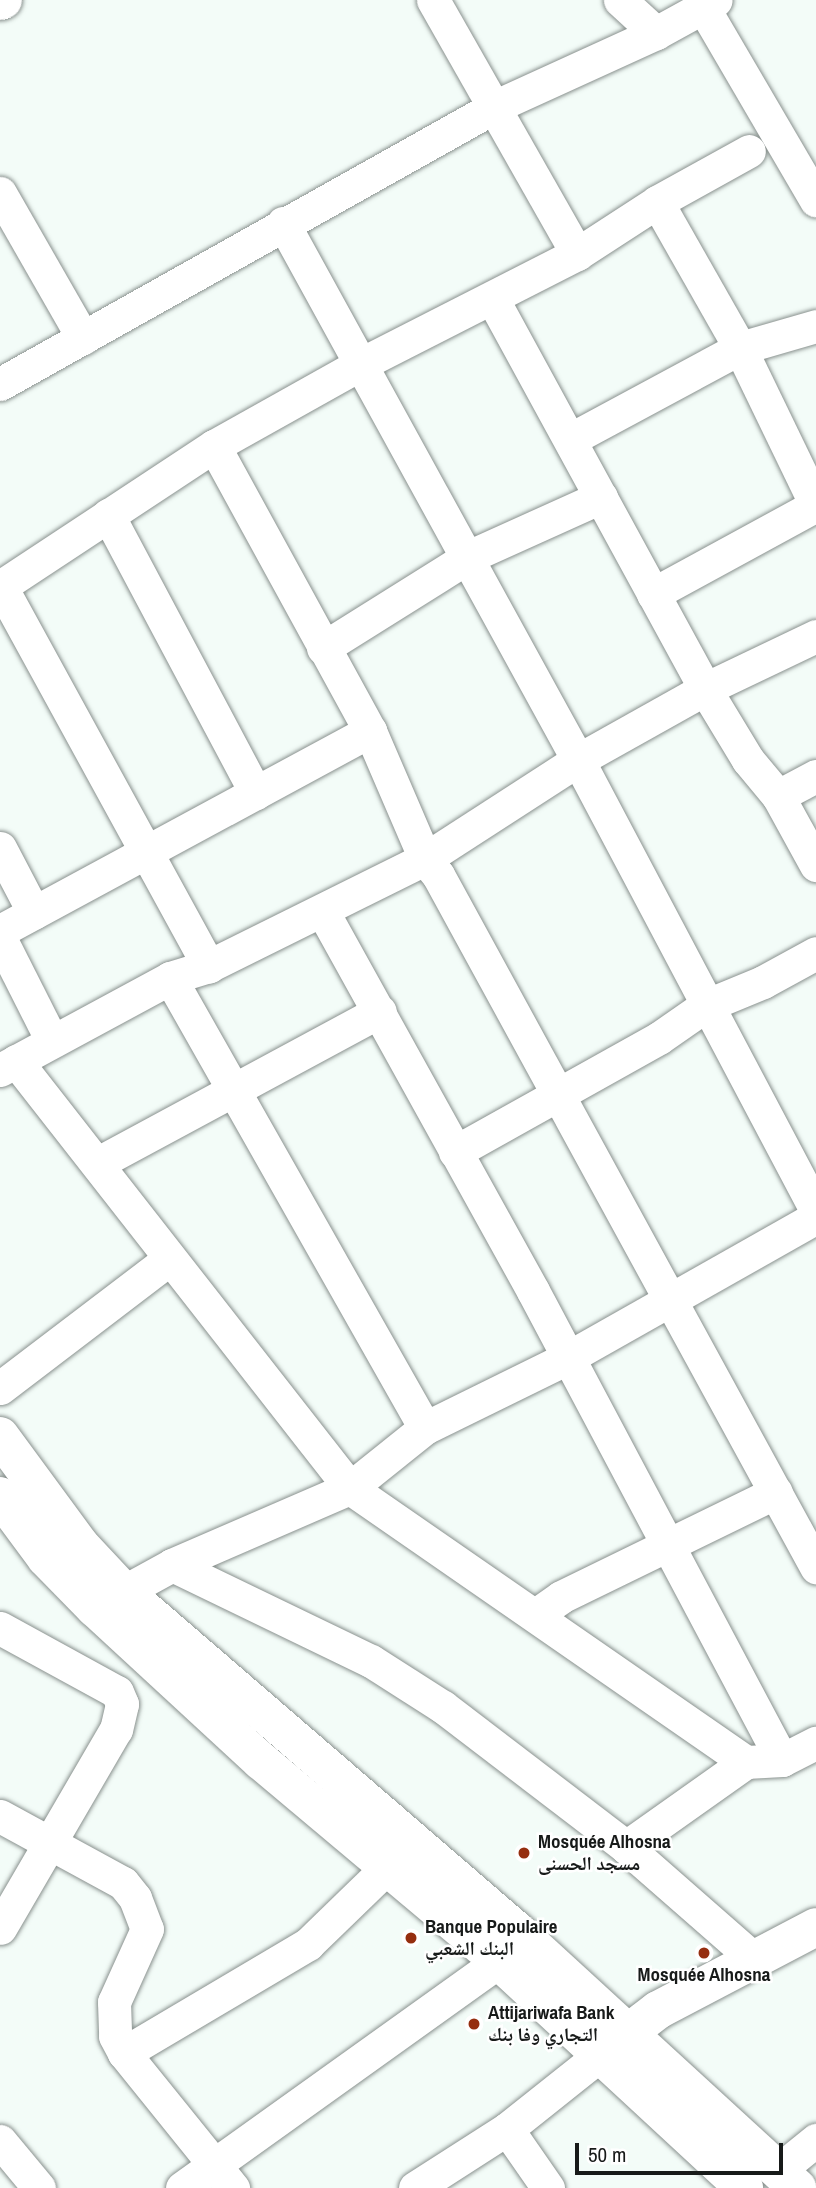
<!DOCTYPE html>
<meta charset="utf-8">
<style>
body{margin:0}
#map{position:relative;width:816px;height:2188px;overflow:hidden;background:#f3fcf8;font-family:"Archivo Narrow","Noto Naskh Arabic",sans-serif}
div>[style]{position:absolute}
.roads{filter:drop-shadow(0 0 2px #89918e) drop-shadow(0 0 2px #89918e)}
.street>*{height:33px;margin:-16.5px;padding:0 16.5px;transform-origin:16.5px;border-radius:16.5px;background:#fff}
.secondary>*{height:38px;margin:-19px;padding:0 19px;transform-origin:19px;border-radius:19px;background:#fff}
.dots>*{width:19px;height:19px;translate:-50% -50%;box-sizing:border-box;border:4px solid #fff;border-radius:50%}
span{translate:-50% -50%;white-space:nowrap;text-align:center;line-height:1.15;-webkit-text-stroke:5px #fff;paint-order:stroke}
.poi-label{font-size:19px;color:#171a19;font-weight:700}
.left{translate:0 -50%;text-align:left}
.scale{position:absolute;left:575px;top:2143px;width:208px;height:32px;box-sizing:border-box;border:4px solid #171a19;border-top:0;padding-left:9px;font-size:21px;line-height:24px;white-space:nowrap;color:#171a19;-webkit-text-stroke:5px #fff;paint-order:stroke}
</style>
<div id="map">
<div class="roads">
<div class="street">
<div style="left:433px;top:0;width:292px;rotate:60.4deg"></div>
<div style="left:620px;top:0;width:49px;rotate:42.5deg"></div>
<div style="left:703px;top:7px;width:224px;rotate:59.7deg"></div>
<div style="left:0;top:193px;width:167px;rotate:60.2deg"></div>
<div style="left:657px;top:202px;width:168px;rotate:60.4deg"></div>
<div style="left:740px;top:348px;width:174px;rotate:64.2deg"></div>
<div style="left:283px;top:223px;width:613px;rotate:61.22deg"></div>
<div style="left:578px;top:760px;width:509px;rotate:62.13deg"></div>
<div style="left:492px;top:298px;width:445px;rotate:61.4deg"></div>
<div style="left:705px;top:689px;width:83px;rotate:58.8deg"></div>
<div style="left:748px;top:760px;width:47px;rotate:50.2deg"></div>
<div style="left:778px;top:796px;width:79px;rotate:61.2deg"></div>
<div style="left:0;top:384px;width:569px;rotate:-29.27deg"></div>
<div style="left:496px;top:106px;width:176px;rotate:-24.5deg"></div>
<div style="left:656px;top:33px;width:68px;rotate:-28.8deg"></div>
<div style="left:571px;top:439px;width:192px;rotate:-28.3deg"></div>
<div style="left:740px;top:348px;width:79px;rotate:-16.1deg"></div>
<div style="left:214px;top:446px;width:325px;rotate:61.3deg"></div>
<div style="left:370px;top:731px;width:139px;rotate:66.7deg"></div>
<div style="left:425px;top:859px;width:21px;rotate:51deg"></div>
<div style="left:438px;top:875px;width:789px;rotate:61.35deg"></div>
<div style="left:108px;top:515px;width:315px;rotate:62deg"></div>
<div style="left:0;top:585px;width:435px;rotate:61.3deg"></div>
<div style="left:0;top:587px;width:256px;rotate:-33.4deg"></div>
<div style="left:214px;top:446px;width:166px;rotate:-29.2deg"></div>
<div style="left:359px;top:365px;width:245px;rotate:-27deg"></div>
<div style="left:577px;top:254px;width:95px;rotate:-33deg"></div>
<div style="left:657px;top:202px;width:105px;rotate:-29deg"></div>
<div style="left:653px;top:594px;width:186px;rotate:-28.6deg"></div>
<div style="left:323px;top:648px;width:171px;rotate:-32.1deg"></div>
<div style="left:468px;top:557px;width:146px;rotate:-24.3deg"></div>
<div style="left:778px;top:796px;width:43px;rotate:-27.8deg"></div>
<div style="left:0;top:848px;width:73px;rotate:62.4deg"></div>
<div style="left:323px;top:912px;width:433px;rotate:61deg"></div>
<div style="left:533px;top:1291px;width:531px;rotate:62.04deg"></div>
<div style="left:0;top:931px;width:421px;rotate:-28.4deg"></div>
<div style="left:0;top:938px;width:115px;rotate:63.2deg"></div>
<div style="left:170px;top:978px;width:517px;rotate:60.46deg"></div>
<div style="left:16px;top:1061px;width:542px;rotate:51.97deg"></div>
<div style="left:350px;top:1488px;width:482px;rotate:34.7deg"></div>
<div style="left:0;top:1070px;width:193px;rotate:-28.4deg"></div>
<div style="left:170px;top:978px;width:41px;rotate:-17.1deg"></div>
<div style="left:209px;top:966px;width:241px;rotate:-26.4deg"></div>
<div style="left:425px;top:859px;width:182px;rotate:-32.9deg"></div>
<div style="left:578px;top:760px;width:145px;rotate:-29.2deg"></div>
<div style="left:705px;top:689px;width:123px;rotate:-25.5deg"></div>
<div style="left:455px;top:1152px;width:234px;rotate:-29.2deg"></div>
<div style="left:659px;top:1038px;width:56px;rotate:-34.8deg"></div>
<div style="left:705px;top:1006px;width:63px;rotate:-22.5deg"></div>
<div style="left:763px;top:982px;width:60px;rotate:-28.7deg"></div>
<div style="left:98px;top:1163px;width:320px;rotate:-28.3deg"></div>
<div style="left:0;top:1388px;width:211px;rotate:-37.3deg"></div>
<div style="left:172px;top:1565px;width:221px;rotate:25.8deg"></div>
<div style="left:371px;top:1661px;width:85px;rotate:32.6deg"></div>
<div style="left:443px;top:1707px;width:230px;rotate:37.4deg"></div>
<div style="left:626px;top:1847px;width:171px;rotate:41.2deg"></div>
<div style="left:103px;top:1603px;width:79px;rotate:-28.8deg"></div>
<div style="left:172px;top:1565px;width:194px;rotate:-23.4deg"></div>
<div style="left:350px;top:1488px;width:96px;rotate:-38.7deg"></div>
<div style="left:425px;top:1428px;width:161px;rotate:-26.2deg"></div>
<div style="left:569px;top:1357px;width:284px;rotate:-29.5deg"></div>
<div style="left:537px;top:1614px;width:29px;rotate:-35deg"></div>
<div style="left:561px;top:1597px;width:239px;rotate:-26deg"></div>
<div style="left:0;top:1628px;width:133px;rotate:28.7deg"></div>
<div style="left:117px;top:1692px;width:13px;rotate:67deg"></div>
<div style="left:122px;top:1704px;width:26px;rotate:103deg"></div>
<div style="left:116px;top:1729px;width:230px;rotate:120.2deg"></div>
<div style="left:0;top:1816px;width:140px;rotate:28.6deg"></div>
<div style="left:123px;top:1883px;width:19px;rotate:51deg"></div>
<div style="left:135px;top:1898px;width:33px;rotate:69deg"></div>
<div style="left:147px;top:1929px;width:80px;rotate:114.3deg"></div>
<div style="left:114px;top:2002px;width:34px;rotate:88deg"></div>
<div style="left:115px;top:2036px;width:19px;rotate:62deg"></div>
<div style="left:124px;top:2053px;width:174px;rotate:51.1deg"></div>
<div style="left:626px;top:1847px;width:147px;rotate:-35.3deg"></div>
<div style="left:746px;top:1762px;width:36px;rotate:-3deg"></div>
<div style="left:782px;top:1760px;width:38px;rotate:-27deg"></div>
<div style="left:124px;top:2053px;width:214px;rotate:-30.6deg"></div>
<div style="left:308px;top:1944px;width:136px;rotate:-44.1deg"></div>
<div style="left:507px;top:2129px;width:72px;rotate:55.2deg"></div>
<div style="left:0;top:2141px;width:61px;rotate:50.3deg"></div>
<div style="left:779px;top:2170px;width:48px;rotate:-39deg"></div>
<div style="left:182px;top:2188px;width:390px;rotate:-35.6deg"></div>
<div style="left:499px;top:1961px;width:25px;rotate:-56deg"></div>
<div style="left:415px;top:2188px;width:109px;rotate:-32.7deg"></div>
<div style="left:507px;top:2129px;width:119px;rotate:-38.5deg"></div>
</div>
<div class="secondary">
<div style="left:0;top:1px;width:3px;rotate:-18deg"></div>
<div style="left:0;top:1436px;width:135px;rotate:53.7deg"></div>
<div style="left:80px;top:1545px;width:64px;rotate:46.9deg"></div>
<div style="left:124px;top:1592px;width:520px;rotate:40.79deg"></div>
<div style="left:518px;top:1932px;width:379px;rotate:42.5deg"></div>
<div style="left:0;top:1496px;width:77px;rotate:53.4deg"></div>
<div style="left:46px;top:1558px;width:70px;rotate:45.6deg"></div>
<div style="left:95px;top:1608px;width:226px;rotate:42.7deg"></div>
<div style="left:261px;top:1761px;width:311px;rotate:40deg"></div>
<div style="left:499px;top:1961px;width:334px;rotate:42.8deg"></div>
<div style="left:607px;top:2049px;width:64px;rotate:-37.4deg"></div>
<div style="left:658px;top:2010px;width:178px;rotate:-27.7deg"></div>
</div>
</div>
<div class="dots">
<div style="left:524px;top:1853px;background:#952e0f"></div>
<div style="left:411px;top:1938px;background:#952e0f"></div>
<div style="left:704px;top:1953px;background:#952e0f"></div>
<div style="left:474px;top:2024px;background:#952e0f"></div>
</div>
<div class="poi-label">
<span class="left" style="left:538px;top:1853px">Mosquée Alhosna<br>مسجد الحسنى</span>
<span class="left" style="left:425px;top:1938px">Banque Populaire<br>البنك الشعبي</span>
<span style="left:704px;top:1975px">Mosquée Alhosna</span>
<span class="left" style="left:488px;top:2024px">Attijariwafa Bank<br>التجاري وفا بنك</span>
</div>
<div class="scale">50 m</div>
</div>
